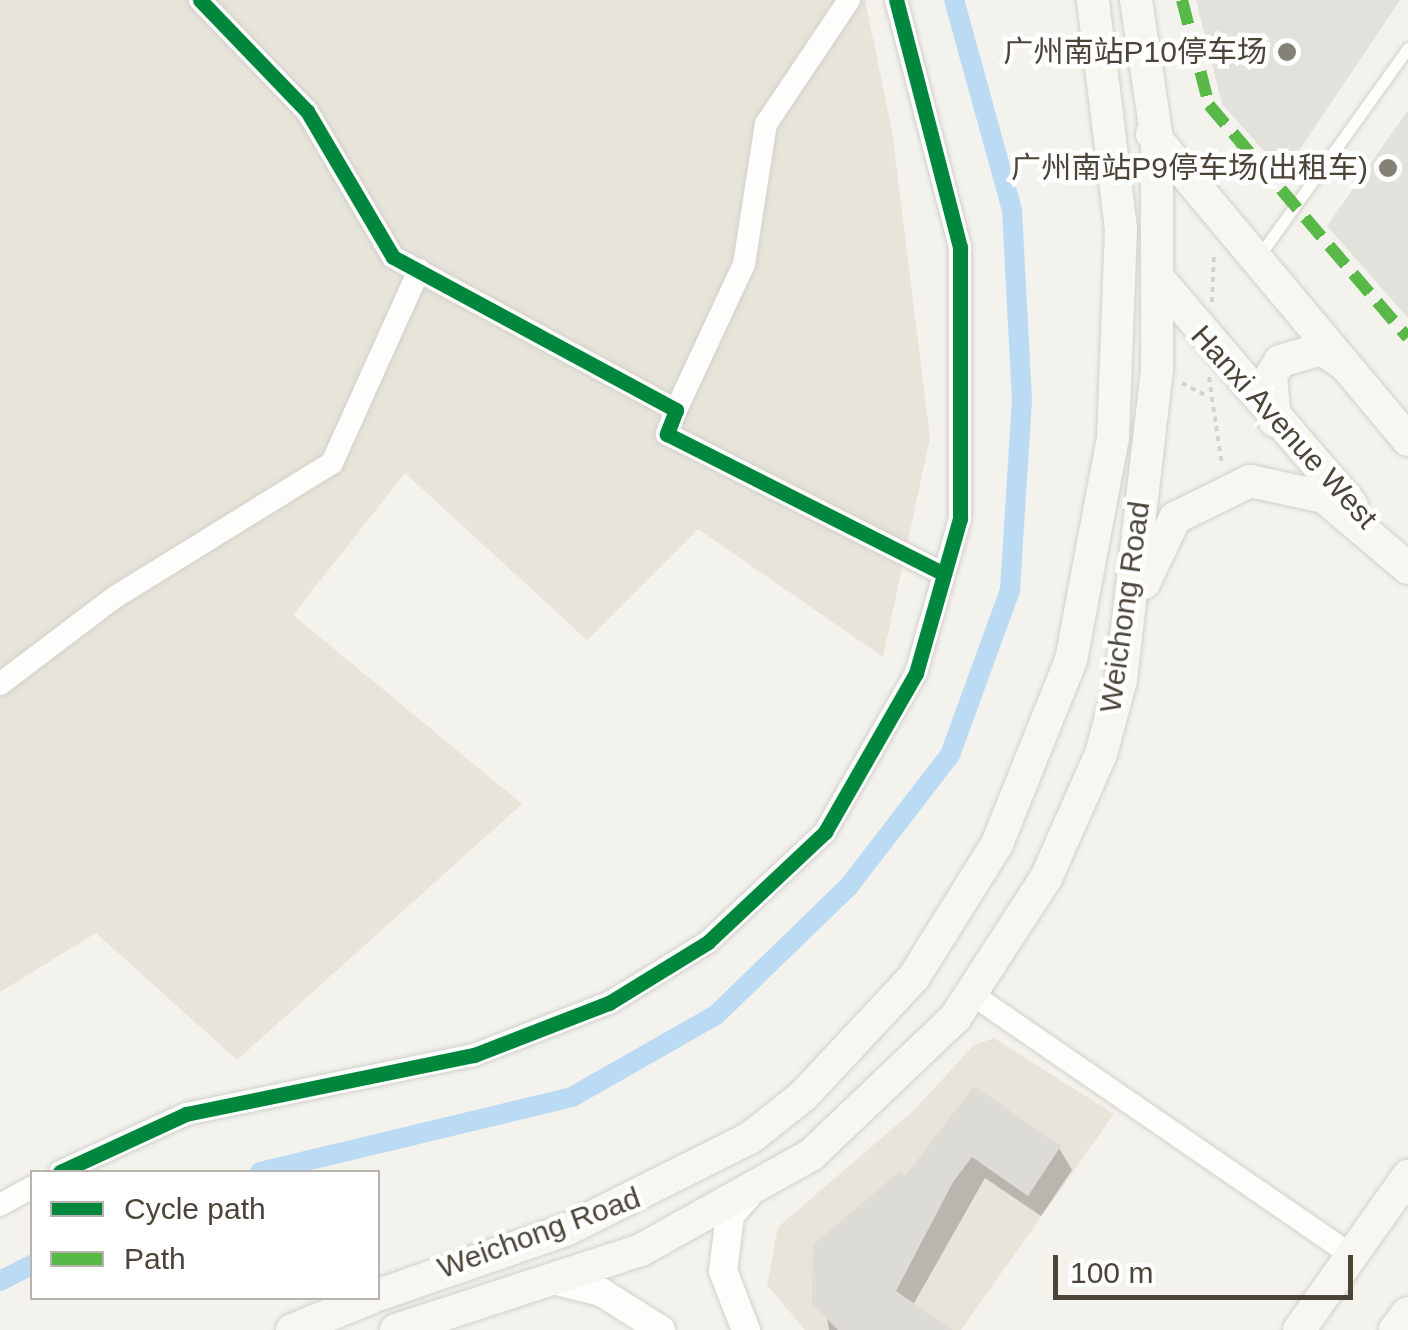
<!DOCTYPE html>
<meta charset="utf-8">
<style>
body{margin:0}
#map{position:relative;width:1408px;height:1330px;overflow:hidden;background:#f3f2ed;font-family:Arial,"Noto Sans SC",sans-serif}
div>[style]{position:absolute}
.residential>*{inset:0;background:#e7e4da}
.parking>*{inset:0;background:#e2e1dc}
.shadow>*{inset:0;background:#0003}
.canal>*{height:20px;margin:-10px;padding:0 10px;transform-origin:10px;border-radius:10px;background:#bbdaf3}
.building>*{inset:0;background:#dddbd5}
.path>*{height:4px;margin-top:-2px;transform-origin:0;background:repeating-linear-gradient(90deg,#d3d2cb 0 5px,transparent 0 10px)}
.roads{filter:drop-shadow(0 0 2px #d1d0ca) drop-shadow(0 0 2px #d1d0ca)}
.service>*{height:11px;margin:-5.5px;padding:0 5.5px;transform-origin:5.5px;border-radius:5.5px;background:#fdfdfc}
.minor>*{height:22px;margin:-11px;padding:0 11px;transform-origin:11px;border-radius:11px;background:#fdfdfc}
.tertiary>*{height:28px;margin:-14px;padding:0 14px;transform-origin:14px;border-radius:14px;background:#fdfdfc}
.secondary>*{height:32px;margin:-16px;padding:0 16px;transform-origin:16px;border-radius:16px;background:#f7f6f0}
.quiet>*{height:12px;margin-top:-6px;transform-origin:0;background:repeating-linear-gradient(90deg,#58b947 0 25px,transparent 0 37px)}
.cycleway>*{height:15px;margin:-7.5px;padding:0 7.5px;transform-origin:7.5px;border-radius:7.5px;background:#00873e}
.dots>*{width:28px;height:28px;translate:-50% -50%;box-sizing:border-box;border:5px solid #fff;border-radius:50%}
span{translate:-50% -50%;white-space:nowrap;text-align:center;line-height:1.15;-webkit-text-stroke:9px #fff;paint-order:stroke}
.poi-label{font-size:30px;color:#4b4437}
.right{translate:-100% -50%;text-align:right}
.street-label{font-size:30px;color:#4b4437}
.legend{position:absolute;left:30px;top:1170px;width:350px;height:130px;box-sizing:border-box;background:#fff;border:2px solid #b7b4af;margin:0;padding:12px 18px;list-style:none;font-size:30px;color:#4b4437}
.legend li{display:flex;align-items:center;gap:20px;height:50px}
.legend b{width:50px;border:2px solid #b7b4af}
.scale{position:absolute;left:1053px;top:1255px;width:300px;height:45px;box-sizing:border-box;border:5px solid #4b4437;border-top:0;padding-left:12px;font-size:30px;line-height:35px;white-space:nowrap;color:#4b4437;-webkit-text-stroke:8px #fff;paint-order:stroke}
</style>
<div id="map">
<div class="residential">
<div style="clip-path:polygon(0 0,865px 0,892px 131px,930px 438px,883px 657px,698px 529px,587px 640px,405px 473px,293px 615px,522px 804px,237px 1060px,96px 933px,0 992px)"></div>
<div style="clip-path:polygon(994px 1038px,1114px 1114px,961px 1330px,805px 1330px,767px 1285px,778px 1227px,913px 1111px,974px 1045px)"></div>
</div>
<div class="parking">
<div style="clip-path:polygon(1196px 0,1400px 0,1284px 173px,1222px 104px)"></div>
<div style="clip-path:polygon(1408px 110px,1408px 318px,1327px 226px)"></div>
</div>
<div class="shadow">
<div style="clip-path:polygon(974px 1089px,1059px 1148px,1072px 1170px,1041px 1216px,985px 1178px,913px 1305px,943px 1330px,829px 1330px,816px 1246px,907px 1179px)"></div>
</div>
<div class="canal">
<div style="left:260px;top:1172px;width:321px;rotate:-13.5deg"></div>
<div style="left:572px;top:1097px;width:166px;rotate:-29.7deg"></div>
<div style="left:716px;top:1015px;width:185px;rotate:-44.1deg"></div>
<div style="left:849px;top:886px;width:165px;rotate:-52.4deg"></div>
<div style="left:950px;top:755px;width:176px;rotate:-70deg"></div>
<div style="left:1010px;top:590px;width:189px;rotate:-86.4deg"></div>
<div style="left:1022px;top:401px;width:191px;rotate:-93deg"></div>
<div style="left:1012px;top:210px;width:218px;rotate:-105.4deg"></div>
<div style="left:0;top:1281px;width:36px;rotate:-27deg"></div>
</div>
<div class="building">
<div style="clip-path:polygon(974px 1086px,1061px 1146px,1028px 1196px,972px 1157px,953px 1182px,896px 1291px,953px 1330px,838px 1330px,812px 1304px,813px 1245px,900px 1171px,906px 1175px)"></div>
</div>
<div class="path">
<div style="left:1219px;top:172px;width:37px;rotate:-56deg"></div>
<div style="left:1212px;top:302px;width:50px;rotate:-87.7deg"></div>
<div style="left:1209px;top:377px;width:90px;rotate:81.7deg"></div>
<div style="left:1182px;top:383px;width:30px;rotate:28deg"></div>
</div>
<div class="roads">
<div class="service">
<div style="left:1259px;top:256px;width:256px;rotate:-54.4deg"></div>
</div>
<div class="minor">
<div style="left:200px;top:0;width:154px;rotate:46.1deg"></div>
<div style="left:307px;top:111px;width:169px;rotate:59.5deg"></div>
<div style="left:393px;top:257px;width:322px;rotate:28.4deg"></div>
<div style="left:676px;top:410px;width:26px;rotate:111deg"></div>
<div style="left:667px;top:434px;width:310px;rotate:26.8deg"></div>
<div style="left:676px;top:410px;width:161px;rotate:-65deg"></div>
<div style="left:744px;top:264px;width:142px;rotate:-81.1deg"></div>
<div style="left:766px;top:124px;width:149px;rotate:-56.2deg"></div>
<div style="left:0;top:684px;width:144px;rotate:-37.1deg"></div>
<div style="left:115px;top:597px;width:255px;rotate:-31.7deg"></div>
<div style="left:332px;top:463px;width:212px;rotate:-65.7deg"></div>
<div style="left:973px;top:995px;width:455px;rotate:34.5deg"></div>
<div style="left:60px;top:1172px;width:139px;rotate:-24.7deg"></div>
<div style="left:186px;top:1114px;width:294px;rotate:-11.6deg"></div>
<div style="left:474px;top:1055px;width:145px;rotate:-21.1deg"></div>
<div style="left:609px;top:1003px;width:116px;rotate:-31.6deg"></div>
<div style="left:708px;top:942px;width:161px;rotate:-43.2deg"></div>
<div style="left:825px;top:832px;width:183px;rotate:-60.2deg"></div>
<div style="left:916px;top:673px;width:160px;rotate:-74.1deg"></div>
<div style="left:960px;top:519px;width:272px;rotate:-90deg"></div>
<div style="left:960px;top:247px;width:255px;rotate:-104.5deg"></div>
<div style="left:0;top:1205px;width:37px;rotate:-29deg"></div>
</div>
<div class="tertiary">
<div style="left:556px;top:1281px;width:46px;rotate:13.7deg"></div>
<div style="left:601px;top:1292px;width:71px;rotate:32.3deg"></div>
<div style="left:746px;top:1330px;width:63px;rotate:-111.3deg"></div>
<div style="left:723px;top:1271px;width:56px;rotate:-82.9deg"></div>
<div style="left:730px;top:1215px;width:25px;rotate:-48deg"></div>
</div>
<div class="secondary">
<div style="left:1152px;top:134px;width:399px;rotate:50.1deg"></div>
<div style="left:1157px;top:277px;width:300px;rotate:49.5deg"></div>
<div style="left:1275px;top:421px;width:45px;rotate:-95.1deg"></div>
<div style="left:1271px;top:376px;width:17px;rotate:-59deg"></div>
<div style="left:1280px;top:361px;width:44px;rotate:-15.9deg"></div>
<div style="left:1322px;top:349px;width:24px;rotate:35deg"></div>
<div style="left:1144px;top:583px;width:72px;rotate:-64.5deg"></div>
<div style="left:1175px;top:518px;width:84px;rotate:-26.3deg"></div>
<div style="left:1250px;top:481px;width:76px;rotate:12.2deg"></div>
<div style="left:1324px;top:497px;width:110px;rotate:40.2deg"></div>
<div style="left:378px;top:1295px;width:199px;rotate:-19.1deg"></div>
<div style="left:566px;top:1230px;width:206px;rotate:-26.6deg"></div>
<div style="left:750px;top:1138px;width:68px;rotate:-38.4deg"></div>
<div style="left:803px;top:1096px;width:163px;rotate:-47deg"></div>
<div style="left:914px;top:977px;width:157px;rotate:-58deg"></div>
<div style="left:997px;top:844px;width:198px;rotate:-68.1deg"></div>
<div style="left:1071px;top:660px;width:226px;rotate:-79.3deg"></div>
<div style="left:1113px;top:438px;width:209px;rotate:-87.8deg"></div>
<div style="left:1121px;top:229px;width:231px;rotate:-97deg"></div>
<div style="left:292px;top:1330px;width:85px;rotate:-22.1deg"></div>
<div style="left:396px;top:1330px;width:258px;rotate:-18.1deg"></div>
<div style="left:641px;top:1250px;width:195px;rotate:-29.2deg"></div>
<div style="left:811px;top:1155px;width:199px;rotate:-43.6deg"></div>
<div style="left:955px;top:1018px;width:167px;rotate:-57deg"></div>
<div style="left:1046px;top:878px;width:136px;rotate:-66.1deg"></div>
<div style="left:1101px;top:754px;width:77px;rotate:-74.9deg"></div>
<div style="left:1121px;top:680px;width:312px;rotate:-83.4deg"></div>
<div style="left:1157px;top:370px;width:231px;rotate:-90deg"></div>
<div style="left:1157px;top:139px;width:141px;rotate:-98.6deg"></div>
<div style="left:1299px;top:1330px;width:189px;rotate:-54.7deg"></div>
<div style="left:1395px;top:1330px;width:21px;rotate:-53deg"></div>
</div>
</div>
<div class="quiet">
<div style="left:1182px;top:0;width:108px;rotate:75.6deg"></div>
<div style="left:1209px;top:105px;width:306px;rotate:49.5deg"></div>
</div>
<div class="cycleway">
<div style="left:200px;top:0;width:154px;rotate:46.1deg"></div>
<div style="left:307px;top:111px;width:169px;rotate:59.5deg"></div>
<div style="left:393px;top:257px;width:322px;rotate:28.4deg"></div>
<div style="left:676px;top:410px;width:26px;rotate:111deg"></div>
<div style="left:667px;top:434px;width:310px;rotate:26.8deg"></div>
<div style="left:60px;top:1172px;width:139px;rotate:-24.7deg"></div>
<div style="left:186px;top:1114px;width:294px;rotate:-11.6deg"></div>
<div style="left:474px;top:1055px;width:145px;rotate:-21.1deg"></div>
<div style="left:609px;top:1003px;width:116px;rotate:-31.6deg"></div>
<div style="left:708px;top:942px;width:161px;rotate:-43.2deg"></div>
<div style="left:825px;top:832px;width:183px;rotate:-60.2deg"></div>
<div style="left:916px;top:673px;width:160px;rotate:-74.1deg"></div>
<div style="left:960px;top:519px;width:272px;rotate:-90deg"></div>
<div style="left:960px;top:247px;width:255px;rotate:-104.5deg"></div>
</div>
<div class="dots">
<div style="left:1287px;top:52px;background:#868177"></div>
<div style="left:1388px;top:168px;background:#868177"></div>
</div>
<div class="poi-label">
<span class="right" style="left:1267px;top:52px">广州南站P10停车场</span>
<span class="right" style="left:1368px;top:168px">广州南站P9停车场(出租车)</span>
</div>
<div class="street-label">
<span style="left:1284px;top:427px;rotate:48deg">Hanxi Avenue West</span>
<span style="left:1125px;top:607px;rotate:-82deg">Weichong Road</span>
<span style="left:539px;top:1233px;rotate:-20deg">Weichong Road</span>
</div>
<ul class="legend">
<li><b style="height:12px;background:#00873e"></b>Cycle path</li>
<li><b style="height:12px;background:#58b947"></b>Path</li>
</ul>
<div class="scale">100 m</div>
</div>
